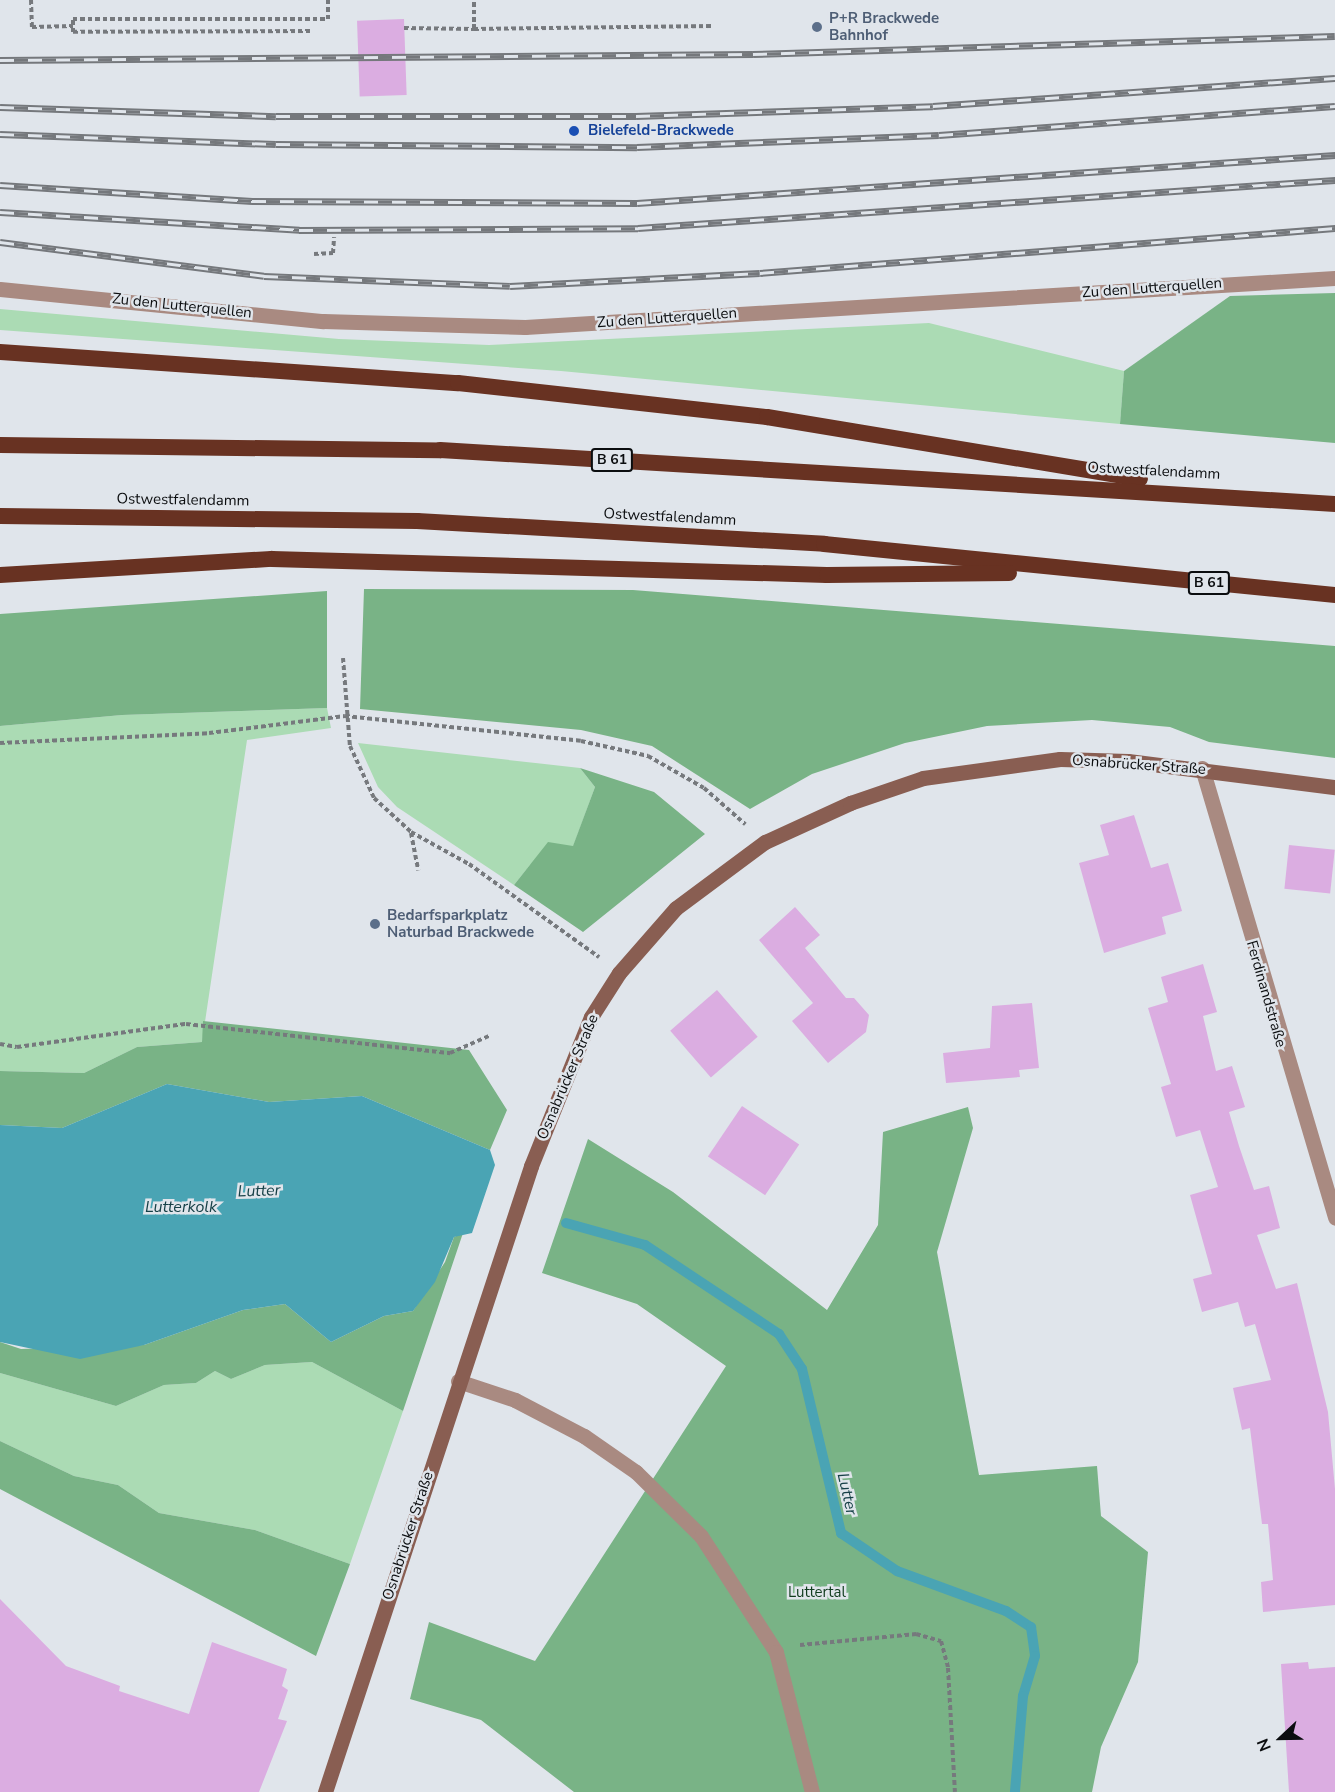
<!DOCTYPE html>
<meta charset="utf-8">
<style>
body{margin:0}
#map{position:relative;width:1335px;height:1792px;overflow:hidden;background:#e0e5eb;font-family:"Nunito Sans",sans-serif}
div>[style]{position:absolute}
.green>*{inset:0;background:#abdbb4}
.forest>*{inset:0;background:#79b386}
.water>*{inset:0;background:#4aa4b4}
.stream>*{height:10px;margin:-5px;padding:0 5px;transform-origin:5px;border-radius:5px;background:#4aa4b4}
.building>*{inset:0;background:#dbade1;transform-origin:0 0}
.path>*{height:4px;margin-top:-2px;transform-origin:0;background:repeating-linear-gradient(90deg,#76797d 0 4.5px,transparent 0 7.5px)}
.service>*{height:15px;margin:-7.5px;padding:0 7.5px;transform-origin:7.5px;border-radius:7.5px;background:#a98a81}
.minor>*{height:15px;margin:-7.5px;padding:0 7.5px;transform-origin:7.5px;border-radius:7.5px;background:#a98a81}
.secondary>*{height:15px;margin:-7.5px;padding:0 7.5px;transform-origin:7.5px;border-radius:7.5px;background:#895e52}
.trunk>*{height:16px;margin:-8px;padding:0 8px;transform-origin:8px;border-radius:8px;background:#683222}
.rail>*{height:7px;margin-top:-3.5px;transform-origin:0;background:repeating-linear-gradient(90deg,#e0e5eb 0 14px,#75787c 0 28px);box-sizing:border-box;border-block:2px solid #75787c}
.dots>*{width:16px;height:16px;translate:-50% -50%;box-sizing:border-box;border:3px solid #e0e5eb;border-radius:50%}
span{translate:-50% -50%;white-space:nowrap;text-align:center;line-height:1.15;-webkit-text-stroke:5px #e0e5eb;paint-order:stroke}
.shield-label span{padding:2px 4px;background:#e0e5eb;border:2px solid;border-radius:4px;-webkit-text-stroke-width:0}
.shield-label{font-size:14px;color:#0b0d0f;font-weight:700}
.service-label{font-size:15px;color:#4e5e75;font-weight:700}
.left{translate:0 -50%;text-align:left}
.transit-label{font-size:15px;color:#164399;font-weight:700}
.street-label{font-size:15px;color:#0b0d0f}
.park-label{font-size:15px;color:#103c1e}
.water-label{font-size:16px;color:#164047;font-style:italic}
.north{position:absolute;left:1251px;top:1708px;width:60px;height:60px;-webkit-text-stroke:4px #e0e5eb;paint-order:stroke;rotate:248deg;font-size:16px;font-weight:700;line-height:24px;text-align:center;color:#0b0d0f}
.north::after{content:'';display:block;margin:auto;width:21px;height:27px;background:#0b0d0f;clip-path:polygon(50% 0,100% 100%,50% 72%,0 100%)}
</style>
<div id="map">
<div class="green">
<div style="clip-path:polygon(0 309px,339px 339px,489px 345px,929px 323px,1124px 371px,1120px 424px,561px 371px,0 330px)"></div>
<div style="clip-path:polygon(327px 708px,331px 728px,247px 740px,202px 1042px,137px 1047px,84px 1073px,0 1071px,0 726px,122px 715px)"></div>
<div style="clip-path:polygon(358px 743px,580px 768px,595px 787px,573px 847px,530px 865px,514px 885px,397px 807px,378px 787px)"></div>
<div style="clip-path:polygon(312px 1362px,403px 1411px,350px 1564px,255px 1530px,159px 1513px,118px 1485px,74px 1476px,0 1441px,0 1373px,116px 1406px,164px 1385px,196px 1383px,215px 1371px,231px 1379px,265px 1365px)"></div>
</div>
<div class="forest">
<div style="clip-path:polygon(1335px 293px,1335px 443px,1120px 424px,1124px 371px,1230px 296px)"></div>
<div style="clip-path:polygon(364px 589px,633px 590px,1335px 646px,1335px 758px,1209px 742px,1170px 727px,1092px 720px,987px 726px,905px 743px,812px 774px,750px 809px,652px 746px,581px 730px,360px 709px)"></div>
<div style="clip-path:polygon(327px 591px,327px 708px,122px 715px,0 726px,0 614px)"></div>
<div style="clip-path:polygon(580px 768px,654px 792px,705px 834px,583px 932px,514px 885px,548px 842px,573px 846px,595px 787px)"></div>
<div style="clip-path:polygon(203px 1021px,469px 1050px,507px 1110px,490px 1150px,362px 1096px,269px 1102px,167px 1084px,62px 1128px,0 1125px,0 1071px,84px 1073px,137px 1047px,202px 1042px)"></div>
<div style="clip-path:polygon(968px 1107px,973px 1128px,937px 1252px,979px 1475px,1097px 1466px,1101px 1516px,1148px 1552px,1138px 1662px,1101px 1747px,1092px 1792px,574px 1792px,481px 1720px,410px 1699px,429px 1622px,535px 1661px,726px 1366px,637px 1304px,542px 1273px,588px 1139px,673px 1192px,827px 1310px,878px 1225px,883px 1132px)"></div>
<div style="clip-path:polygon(463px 1233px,403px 1411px,312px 1362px,265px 1365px,231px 1379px,215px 1371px,196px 1383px,164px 1385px,116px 1406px,0 1373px,0 1342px,21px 1349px,144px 1345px,243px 1310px,285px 1304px,331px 1342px,384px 1316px,413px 1311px,445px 1262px,454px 1237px)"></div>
<div style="clip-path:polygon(0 1441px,74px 1476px,118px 1485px,159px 1513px,255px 1530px,350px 1564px,316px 1656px,0 1489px)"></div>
</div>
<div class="water">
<div style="clip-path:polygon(167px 1084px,269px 1102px,362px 1096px,490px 1150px,495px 1165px,472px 1233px,454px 1237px,435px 1282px,413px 1311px,384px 1316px,331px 1342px,285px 1304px,243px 1310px,144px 1345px,80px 1359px,0 1342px,0 1125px,62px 1128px)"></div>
</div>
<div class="stream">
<div style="left:566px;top:1223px;width:82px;rotate:15.6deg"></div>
<div style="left:645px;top:1245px;width:161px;rotate:33.6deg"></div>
<div style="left:779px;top:1334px;width:42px;rotate:56.7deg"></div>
<div style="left:802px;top:1369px;width:169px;rotate:76.6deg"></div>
<div style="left:841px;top:1533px;width:68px;rotate:34.2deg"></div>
<div style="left:897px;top:1571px;width:116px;rotate:20.2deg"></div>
<div style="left:1006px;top:1611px;width:30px;rotate:33deg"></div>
<div style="left:1031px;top:1627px;width:29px;rotate:82deg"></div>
<div style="left:1035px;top:1656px;width:42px;rotate:106.7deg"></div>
<div style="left:1023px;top:1696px;width:96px;rotate:94.8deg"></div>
</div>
<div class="building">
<div style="left:404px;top:19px;width:76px;height:47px;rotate:88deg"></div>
<div style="clip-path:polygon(1134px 815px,1151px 868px,1168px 863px,1182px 911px,1162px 917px,1166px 934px,1104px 953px,1079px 863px,1109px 855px,1100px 825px)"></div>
<div style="left:1289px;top:845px;width:46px;height:44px;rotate:6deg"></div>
<div style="clip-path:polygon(795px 907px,820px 935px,805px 948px,846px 998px,854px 998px,869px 1015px,866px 1032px,828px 1063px,792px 1021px,813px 1003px,759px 940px)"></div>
<div style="clip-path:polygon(1203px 964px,1217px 1012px,1203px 1016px,1216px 1071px,1232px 1066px,1245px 1107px,1229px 1112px,1239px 1146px,1254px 1190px,1269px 1186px,1280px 1228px,1257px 1235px,1276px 1289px,1297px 1283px,1328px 1412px,1335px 1489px,1335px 1605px,1263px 1612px,1261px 1582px,1273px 1580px,1268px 1524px,1262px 1524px,1250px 1428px,1242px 1430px,1233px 1388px,1271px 1380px,1255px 1324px,1245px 1327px,1238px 1302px,1202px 1312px,1193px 1279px,1212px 1274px,1190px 1195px,1218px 1187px,1200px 1130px,1176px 1137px,1161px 1087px,1171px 1084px,1148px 1008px,1168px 1002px,1161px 977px)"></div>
<div style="left:717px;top:990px;width:62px;height:62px;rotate:49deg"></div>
<div style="clip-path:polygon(1032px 1003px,1039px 1068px,1019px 1070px,1020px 1077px,946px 1083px,943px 1053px,990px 1048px,992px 1006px)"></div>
<div style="left:742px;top:1106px;width:69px;height:61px;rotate:34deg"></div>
<div style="clip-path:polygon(0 1599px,66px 1666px,120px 1686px,119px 1691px,189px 1714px,212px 1642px,287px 1669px,282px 1686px,288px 1690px,278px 1719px,287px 1721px,259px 1792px,0 1792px)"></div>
<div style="clip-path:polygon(1308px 1662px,1309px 1669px,1335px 1667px,1335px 1792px,1289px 1792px,1281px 1664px)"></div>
</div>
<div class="path">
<div style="left:31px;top:0;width:27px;rotate:88deg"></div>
<div style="left:32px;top:27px;width:41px;rotate:-1.4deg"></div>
<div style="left:404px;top:28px;width:70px;rotate:0.8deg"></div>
<div style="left:474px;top:29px;width:29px;rotate:-90deg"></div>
<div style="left:474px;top:29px;width:238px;rotate:-0.7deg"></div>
<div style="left:310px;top:31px;width:237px;rotate:179.8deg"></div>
<div style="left:73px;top:32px;width:13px;rotate:-90deg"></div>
<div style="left:73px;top:19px;width:255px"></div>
<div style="left:328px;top:19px;width:19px;rotate:-90deg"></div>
<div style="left:314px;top:254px;width:19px;rotate:-3deg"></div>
<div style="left:333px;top:253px;width:16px;rotate:-86deg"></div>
<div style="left:343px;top:658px;width:88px;rotate:85.5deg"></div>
<div style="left:350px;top:746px;width:57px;rotate:65.2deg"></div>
<div style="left:374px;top:798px;width:50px;rotate:42.6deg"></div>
<div style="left:411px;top:832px;width:66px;rotate:28.9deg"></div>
<div style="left:469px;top:864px;width:160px;rotate:35.6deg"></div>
<div style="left:0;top:743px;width:209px;rotate:-2.7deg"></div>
<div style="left:209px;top:733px;width:137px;rotate:-7.1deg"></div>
<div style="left:345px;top:716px;width:237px;rotate:6deg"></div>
<div style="left:581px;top:741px;width:69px;rotate:12.6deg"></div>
<div style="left:648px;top:756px;width:64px;rotate:29.7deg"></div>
<div style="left:704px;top:788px;width:55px;rotate:41.3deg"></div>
<div style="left:411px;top:833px;width:38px;rotate:79deg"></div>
<div style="left:0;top:1044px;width:17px;rotate:10deg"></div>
<div style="left:17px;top:1047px;width:171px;rotate:-7.8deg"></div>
<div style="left:186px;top:1024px;width:266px;rotate:6.3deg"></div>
<div style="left:450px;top:1053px;width:43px;rotate:-23.6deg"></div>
<div style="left:800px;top:1645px;width:117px;rotate:-5.4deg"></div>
<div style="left:916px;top:1634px;width:26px;rotate:16deg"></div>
<div style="left:941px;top:1641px;width:28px;rotate:75deg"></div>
<div style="left:948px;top:1668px;width:124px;rotate:86.8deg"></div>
</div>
<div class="service">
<div style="left:0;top:289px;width:325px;rotate:5.7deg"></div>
<div style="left:323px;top:321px;width:202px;rotate:1.7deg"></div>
<div style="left:525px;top:327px;width:811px;rotate:-3.46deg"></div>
<div style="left:458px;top:1381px;width:60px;rotate:18.4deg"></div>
<div style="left:515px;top:1400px;width:78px;rotate:27.6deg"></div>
<div style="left:584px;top:1436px;width:63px;rotate:34.7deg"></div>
<div style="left:636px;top:1472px;width:91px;rotate:44.6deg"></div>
<div style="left:701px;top:1536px;width:138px;rotate:57.1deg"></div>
<div style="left:776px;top:1652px;width:145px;rotate:75.6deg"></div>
</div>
<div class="minor">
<div style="left:1202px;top:768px;width:469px;rotate:73.5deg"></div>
</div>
<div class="secondary">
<div style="left:325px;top:1792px;width:659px;rotate:-71.78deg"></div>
<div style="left:531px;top:1166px;width:161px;rotate:-68.1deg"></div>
<div style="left:591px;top:1017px;width:52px;rotate:-57.5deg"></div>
<div style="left:619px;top:973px;width:86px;rotate:-48.8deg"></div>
<div style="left:676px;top:908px;width:111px;rotate:-36.6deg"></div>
<div style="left:765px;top:842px;width:94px;rotate:-24.6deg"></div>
<div style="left:850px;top:803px;width:77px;rotate:-18.9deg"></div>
<div style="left:923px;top:778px;width:138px;rotate:-7.9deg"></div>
<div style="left:1060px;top:759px;width:68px;rotate:1.7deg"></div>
<div style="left:1128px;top:761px;width:209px;rotate:7.2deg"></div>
</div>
<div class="trunk">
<div style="left:0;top:352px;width:459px;rotate:3.9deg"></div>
<div style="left:458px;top:383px;width:311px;rotate:6.3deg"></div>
<div style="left:767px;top:417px;width:378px;rotate:9.4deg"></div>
<div style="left:0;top:445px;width:440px;rotate:0.7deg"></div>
<div style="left:440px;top:450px;width:897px;rotate:3.45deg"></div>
<div style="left:0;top:516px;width:417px;rotate:0.7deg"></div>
<div style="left:417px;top:521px;width:408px;rotate:3.2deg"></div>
<div style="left:824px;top:544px;width:514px;rotate:5.7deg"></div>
<div style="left:0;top:575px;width:272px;rotate:-3.4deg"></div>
<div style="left:272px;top:559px;width:555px;rotate:1.65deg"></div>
<div style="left:827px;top:575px;width:182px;rotate:-0.6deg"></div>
</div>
<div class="rail">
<div style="left:0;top:60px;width:753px;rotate:-0.46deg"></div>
<div style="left:753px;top:54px;width:582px;rotate:-1.77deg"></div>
<div style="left:0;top:107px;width:276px;rotate:1.9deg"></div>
<div style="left:276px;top:116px;width:360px"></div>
<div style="left:636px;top:116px;width:297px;rotate:-1.9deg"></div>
<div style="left:933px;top:106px;width:403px;rotate:-4deg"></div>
<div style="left:0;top:134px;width:276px;rotate:2.1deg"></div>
<div style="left:276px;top:144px;width:361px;rotate:0.5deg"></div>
<div style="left:637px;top:147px;width:302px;rotate:-2.3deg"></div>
<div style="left:939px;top:135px;width:397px;rotate:-4.2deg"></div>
<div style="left:0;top:185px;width:253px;rotate:3.6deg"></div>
<div style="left:252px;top:201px;width:385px;rotate:0.3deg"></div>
<div style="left:637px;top:203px;width:700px;rotate:-3.93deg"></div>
<div style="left:0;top:212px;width:300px;rotate:3.4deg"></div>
<div style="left:299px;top:230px;width:339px;rotate:-0.3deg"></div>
<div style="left:638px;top:228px;width:699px;rotate:-3.94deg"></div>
<div style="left:0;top:242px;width:266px;rotate:7.3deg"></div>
<div style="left:264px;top:276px;width:246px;rotate:2.3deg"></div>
<div style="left:510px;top:286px;width:250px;rotate:-3deg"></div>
<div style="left:760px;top:273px;width:577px;rotate:-4.47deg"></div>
</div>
<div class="dots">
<div style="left:817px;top:27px;background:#5c6f8a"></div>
<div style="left:574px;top:131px;background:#1a4fb4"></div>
<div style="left:375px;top:924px;background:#5c6f8a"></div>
</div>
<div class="shield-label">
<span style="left:612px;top:460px">B 61</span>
<span style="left:1209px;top:583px">B 61</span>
</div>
<div class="service-label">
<span class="left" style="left:829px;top:27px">P+R Brackwede<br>Bahnhof</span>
<span class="left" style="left:387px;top:924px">Bedarfsparkplatz<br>Naturbad Brackwede</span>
</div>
<div class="transit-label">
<span class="left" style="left:588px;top:131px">Bielefeld-Brackwede</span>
</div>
<div class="street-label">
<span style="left:1152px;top:288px;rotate:-4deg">Zu den Lutterquellen</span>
<span style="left:182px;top:306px;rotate:6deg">Zu den Lutterquellen</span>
<span style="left:667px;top:318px;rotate:-4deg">Zu den Lutterquellen</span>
<span style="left:1154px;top:471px;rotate:3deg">Ostwestfalendamm</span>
<span style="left:183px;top:500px;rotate:1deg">Ostwestfalendamm</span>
<span style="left:670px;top:517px;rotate:3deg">Ostwestfalendamm</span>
<span style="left:1139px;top:765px;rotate:4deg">Osnabrücker Straße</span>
<span style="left:1266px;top:994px;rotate:74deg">Ferdinandstraße</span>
<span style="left:568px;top:1077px;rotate:-67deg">Osnabrücker Straße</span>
<span style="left:408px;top:1536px;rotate:-72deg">Osnabrücker Straße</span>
</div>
<div class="park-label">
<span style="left:817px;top:1593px">Luttertal</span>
</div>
<div class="water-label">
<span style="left:259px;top:1191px;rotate:-2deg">Lutter</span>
<span style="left:181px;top:1207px">Lutterkolk</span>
<span style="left:847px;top:1494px;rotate:77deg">Lutter</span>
</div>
<div class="north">N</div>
</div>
